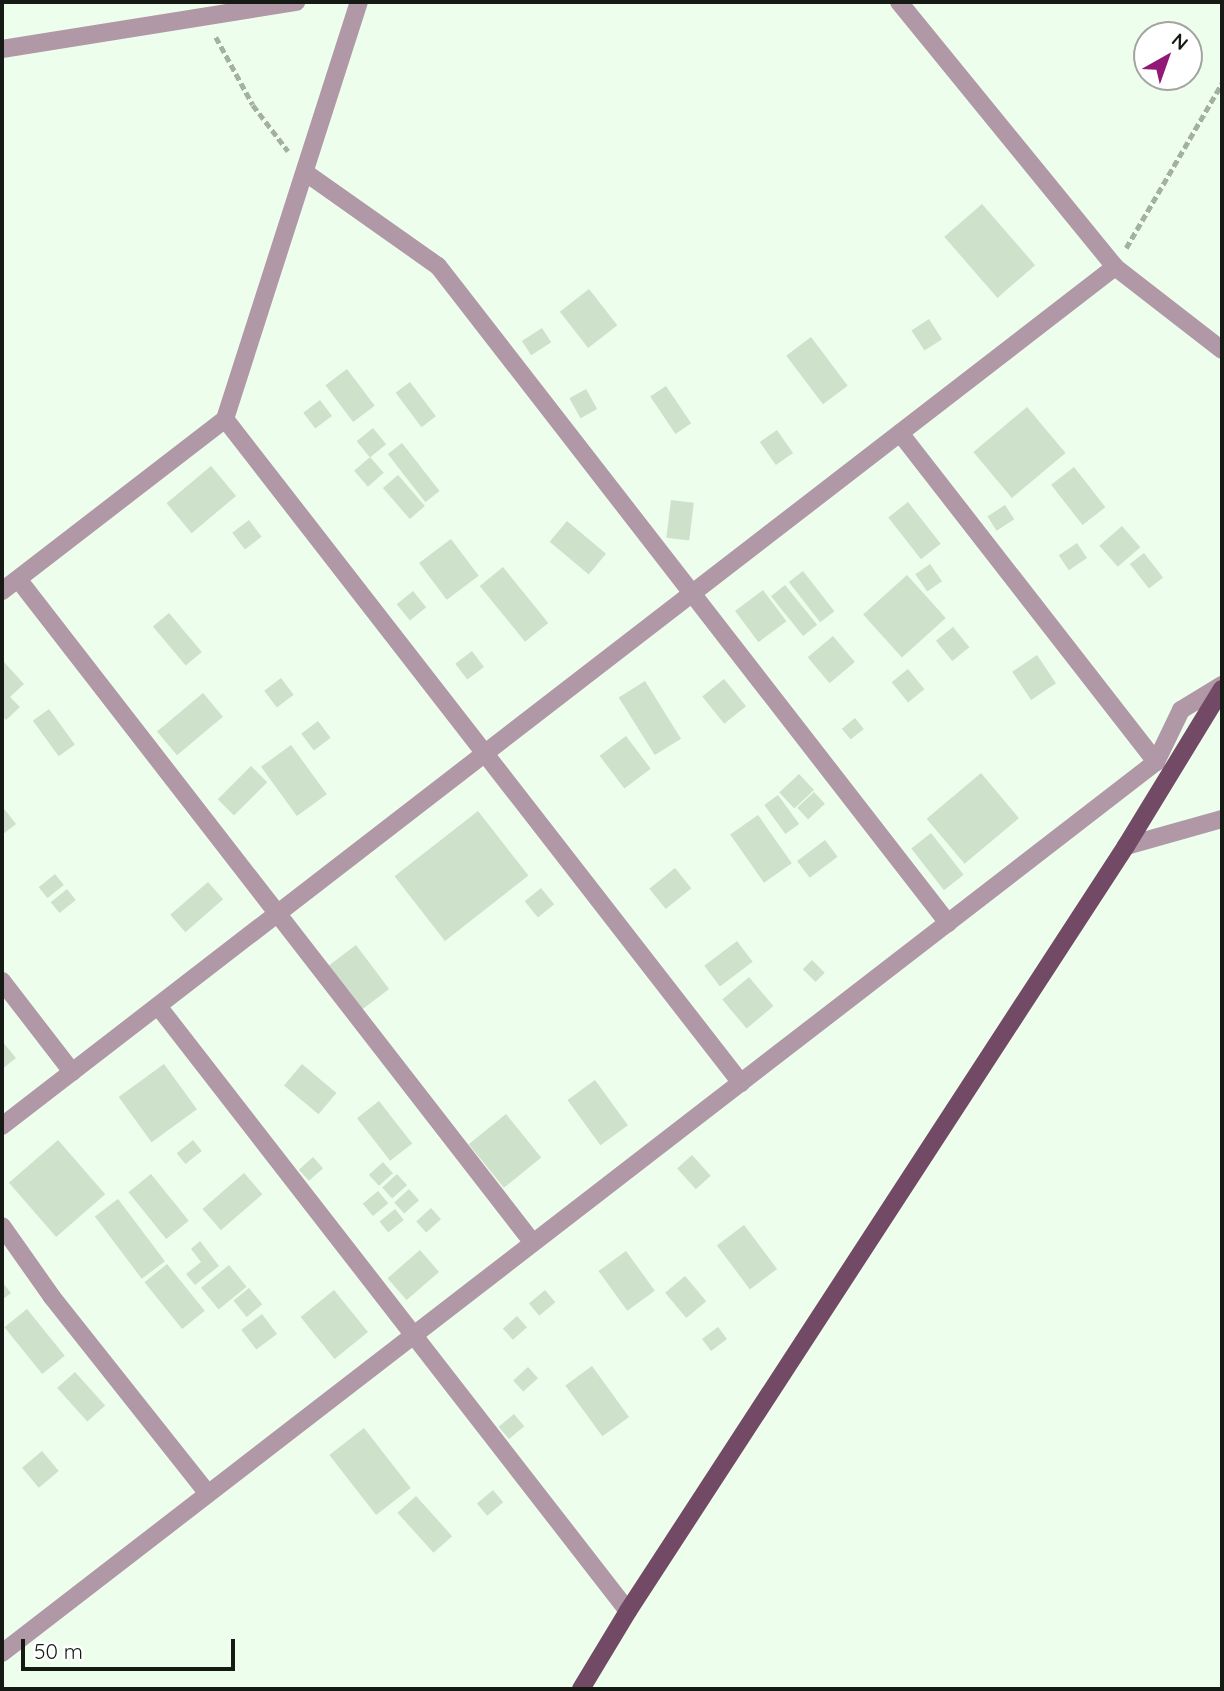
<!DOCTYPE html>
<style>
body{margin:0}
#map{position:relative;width:1224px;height:1691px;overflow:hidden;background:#eefeec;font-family:Quicksand,sans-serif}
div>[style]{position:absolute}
.building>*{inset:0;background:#cee1ca;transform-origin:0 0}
.path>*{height:4.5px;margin-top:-2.25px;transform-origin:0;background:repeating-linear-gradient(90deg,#a3b0a2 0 7px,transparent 0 10.5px)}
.minor>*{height:18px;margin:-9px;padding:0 9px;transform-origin:9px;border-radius:9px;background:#b098a7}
.major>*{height:18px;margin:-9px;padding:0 9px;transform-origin:9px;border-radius:9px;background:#724a65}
span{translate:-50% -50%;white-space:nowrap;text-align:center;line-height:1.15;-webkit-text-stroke:5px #fff;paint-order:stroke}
.frame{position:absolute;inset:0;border:4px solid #151b14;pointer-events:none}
.north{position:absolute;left:1133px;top:21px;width:70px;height:70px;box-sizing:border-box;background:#fff;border:2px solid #a1a4a1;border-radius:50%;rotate:40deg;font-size:19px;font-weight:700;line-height:28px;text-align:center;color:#151b14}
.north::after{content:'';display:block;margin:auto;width:24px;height:32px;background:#911875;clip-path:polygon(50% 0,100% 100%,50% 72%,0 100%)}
.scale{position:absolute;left:21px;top:1639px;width:214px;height:32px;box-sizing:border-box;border:4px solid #151b14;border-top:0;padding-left:9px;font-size:21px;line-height:24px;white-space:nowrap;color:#151b14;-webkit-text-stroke:5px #fff;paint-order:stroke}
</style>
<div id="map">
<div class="building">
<div style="left:982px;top:204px;width:81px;height:50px;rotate:49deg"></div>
<div style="left:589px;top:289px;width:46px;height:37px;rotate:52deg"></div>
<div style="left:929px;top:319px;width:24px;height:21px;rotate:57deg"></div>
<div style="left:542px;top:328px;width:17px;height:24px;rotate:57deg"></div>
<div style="left:811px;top:337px;width:61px;height:31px;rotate:53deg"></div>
<div style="left:347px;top:369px;width:46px;height:27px;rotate:53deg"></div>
<div style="left:410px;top:382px;width:43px;height:18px;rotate:53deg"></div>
<div style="left:666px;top:386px;width:45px;height:19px;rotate:56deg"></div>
<div style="left:586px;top:389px;width:23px;height:19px;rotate:61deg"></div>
<div style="left:320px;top:400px;width:20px;height:21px;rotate:53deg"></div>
<div style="left:1027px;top:407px;width:60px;height:70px;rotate:50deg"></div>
<div style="left:373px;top:428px;width:21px;height:21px;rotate:51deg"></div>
<div style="left:777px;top:430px;width:28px;height:21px;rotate:55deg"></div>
<div style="left:402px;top:443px;width:61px;height:18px;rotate:52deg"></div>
<div style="left:370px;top:457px;width:21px;height:21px;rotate:49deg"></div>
<div style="left:211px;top:466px;width:39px;height:58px;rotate:50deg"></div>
<div style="left:1074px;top:467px;width:51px;height:29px;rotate:52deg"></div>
<div style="left:398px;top:475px;width:41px;height:20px;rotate:49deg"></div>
<div style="left:671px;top:500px;width:23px;height:38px;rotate:7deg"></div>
<div style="left:908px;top:502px;width:53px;height:25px;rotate:52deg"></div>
<div style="left:1005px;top:505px;width:17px;height:21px;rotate:57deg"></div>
<div style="left:249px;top:520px;width:21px;height:21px;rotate:53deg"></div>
<div style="left:567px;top:521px;width:51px;height:27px;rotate:40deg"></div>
<div style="left:1122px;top:526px;width:28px;height:30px;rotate:49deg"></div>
<div style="left:451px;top:539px;width:46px;height:40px;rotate:53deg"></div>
<div style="left:1077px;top:543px;width:18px;height:22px;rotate:56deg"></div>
<div style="left:1144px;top:553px;width:31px;height:18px;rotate:52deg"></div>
<div style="left:930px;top:564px;width:21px;height:18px;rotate:55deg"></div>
<div style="left:503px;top:567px;width:72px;height:30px;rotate:51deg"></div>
<div style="left:803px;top:571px;width:51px;height:18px;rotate:52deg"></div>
<div style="left:907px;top:575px;width:58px;height:59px;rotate:48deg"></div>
<div style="left:785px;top:585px;width:51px;height:18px;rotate:51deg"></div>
<div style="left:763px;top:590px;width:39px;height:35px;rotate:53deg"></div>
<div style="left:413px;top:591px;width:21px;height:21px;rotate:51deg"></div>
<div style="left:169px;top:613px;width:51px;height:21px;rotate:50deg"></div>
<div style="left:953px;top:627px;width:26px;height:22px;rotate:51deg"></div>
<div style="left:833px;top:636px;width:34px;height:33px;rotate:50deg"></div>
<div style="left:472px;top:651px;width:20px;height:21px;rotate:53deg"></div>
<div style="left:1037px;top:655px;width:34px;height:30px;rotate:56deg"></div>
<div style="clip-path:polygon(4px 662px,24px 684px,10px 697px,20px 707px,6px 720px,2px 716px)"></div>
<div style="left:908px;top:669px;width:26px;height:21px;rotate:51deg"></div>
<div style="left:281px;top:678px;width:21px;height:21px;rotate:53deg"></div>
<div style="left:724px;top:679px;width:35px;height:28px;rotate:51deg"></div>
<div style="left:645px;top:681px;width:68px;height:31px;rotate:58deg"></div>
<div style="left:203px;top:693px;width:31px;height:60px;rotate:50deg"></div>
<div style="left:49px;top:709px;width:44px;height:20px;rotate:54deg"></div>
<div style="left:855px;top:718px;width:14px;height:17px;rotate:51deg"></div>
<div style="left:318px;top:721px;width:21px;height:21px;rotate:53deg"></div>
<div style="left:626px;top:736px;width:41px;height:33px;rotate:53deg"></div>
<div style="left:291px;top:745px;width:61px;height:37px;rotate:54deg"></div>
<div style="left:251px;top:766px;width:23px;height:47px;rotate:45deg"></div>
<div style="left:981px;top:773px;width:59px;height:71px;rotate:50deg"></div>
<div style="left:799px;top:774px;width:22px;height:27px;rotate:47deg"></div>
<div style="left:814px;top:792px;width:16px;height:23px;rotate:47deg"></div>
<div style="left:778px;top:795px;width:36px;height:17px;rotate:54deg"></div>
<div style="clip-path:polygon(2px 806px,16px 824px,2px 835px)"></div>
<div style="left:478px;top:811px;width:82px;height:106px;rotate:52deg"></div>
<div style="left:758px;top:815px;width:59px;height:34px;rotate:55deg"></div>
<div style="left:931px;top:833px;width:53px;height:25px;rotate:52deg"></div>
<div style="left:825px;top:840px;width:21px;height:35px;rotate:53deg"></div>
<div style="left:675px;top:868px;width:26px;height:33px;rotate:51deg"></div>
<div style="left:55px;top:874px;width:14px;height:21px;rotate:51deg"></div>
<div style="left:208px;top:882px;width:23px;height:50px;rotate:49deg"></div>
<div style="left:541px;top:888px;width:21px;height:21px;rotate:51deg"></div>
<div style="left:67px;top:889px;width:14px;height:21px;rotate:51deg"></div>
<div style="left:737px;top:941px;width:26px;height:41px;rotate:53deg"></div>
<div style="left:356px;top:945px;width:55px;height:34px;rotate:53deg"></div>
<div style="left:812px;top:960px;width:18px;height:13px;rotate:45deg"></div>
<div style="left:749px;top:977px;width:38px;height:35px;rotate:50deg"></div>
<div style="clip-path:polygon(2px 1041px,16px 1058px,2px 1069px)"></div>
<div style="left:164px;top:1064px;width:56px;height:56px;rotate:54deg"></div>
<div style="left:302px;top:1064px;width:45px;height:28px;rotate:40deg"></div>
<div style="left:595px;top:1080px;width:56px;height:34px;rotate:54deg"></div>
<div style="left:379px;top:1101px;width:54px;height:28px;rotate:52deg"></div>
<div style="left:506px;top:1114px;width:56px;height:48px;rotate:51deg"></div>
<div style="left:58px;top:1140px;width:72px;height:65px;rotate:49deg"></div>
<div style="left:193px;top:1140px;width:14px;height:21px;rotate:51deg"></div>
<div style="left:692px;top:1155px;width:28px;height:20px;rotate:48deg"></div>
<div style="left:313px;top:1157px;width:15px;height:19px;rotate:48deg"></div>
<div style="left:383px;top:1162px;width:15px;height:19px;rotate:48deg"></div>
<div style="left:244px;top:1173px;width:28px;height:55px;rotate:49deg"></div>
<div style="left:151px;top:1174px;width:60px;height:29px;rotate:51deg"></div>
<div style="left:397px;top:1174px;width:15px;height:20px;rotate:48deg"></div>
<div style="left:409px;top:1189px;width:15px;height:20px;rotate:48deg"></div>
<div style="left:378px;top:1191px;width:16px;height:20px;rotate:50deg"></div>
<div style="left:118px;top:1199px;width:78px;height:29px;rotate:53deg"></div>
<div style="left:431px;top:1208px;width:15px;height:20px;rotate:48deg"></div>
<div style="left:395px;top:1209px;width:14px;height:20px;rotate:51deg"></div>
<div style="left:744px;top:1225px;width:55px;height:34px;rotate:53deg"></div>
<div style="clip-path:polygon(200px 1241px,219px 1266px,195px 1285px,186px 1274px,201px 1262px,191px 1249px)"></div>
<div style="left:420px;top:1250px;width:29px;height:43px;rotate:49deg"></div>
<div style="left:626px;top:1251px;width:49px;height:34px;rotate:54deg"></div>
<div style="left:167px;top:1264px;width:60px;height:29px;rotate:51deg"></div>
<div style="left:229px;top:1265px;width:28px;height:36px;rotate:51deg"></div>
<div style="left:685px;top:1276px;width:33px;height:26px;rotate:50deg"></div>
<div style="clip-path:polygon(2px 1282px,11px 1293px,2px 1300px)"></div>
<div style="left:249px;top:1288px;width:21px;height:20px;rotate:51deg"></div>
<div style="left:334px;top:1290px;width:54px;height:43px;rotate:51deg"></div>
<div style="left:545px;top:1290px;width:16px;height:21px;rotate:50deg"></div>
<div style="left:27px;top:1309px;width:60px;height:29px;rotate:51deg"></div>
<div style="left:262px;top:1314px;width:25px;height:26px;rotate:53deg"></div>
<div style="left:517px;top:1316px;width:15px;height:19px;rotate:48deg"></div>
<div style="left:718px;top:1327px;width:15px;height:20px;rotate:53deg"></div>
<div style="left:592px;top:1366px;width:63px;height:33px;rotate:54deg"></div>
<div style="left:528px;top:1367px;width:15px;height:20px;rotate:48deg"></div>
<div style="left:75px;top:1372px;width:45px;height:24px;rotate:48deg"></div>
<div style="left:514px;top:1414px;width:16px;height:20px;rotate:50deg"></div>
<div style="left:364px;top:1428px;width:76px;height:44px;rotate:52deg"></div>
<div style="left:42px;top:1451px;width:26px;height:26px;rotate:50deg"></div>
<div style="left:493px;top:1490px;width:16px;height:21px;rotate:50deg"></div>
<div style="left:416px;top:1496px;width:54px;height:25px;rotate:48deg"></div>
</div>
<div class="path">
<div style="left:216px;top:37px;width:77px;rotate:61.4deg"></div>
<div style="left:253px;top:105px;width:58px;rotate:52.7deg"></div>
<div style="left:1126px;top:248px;width:191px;rotate:-59.8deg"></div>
</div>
<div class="minor">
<div style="left:899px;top:2px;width:342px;rotate:50.8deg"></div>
<div style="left:1115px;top:267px;width:135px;rotate:37.8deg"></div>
<div style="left:2px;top:49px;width:298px;rotate:-9.1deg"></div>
<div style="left:306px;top:173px;width:161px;rotate:35.2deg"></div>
<div style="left:438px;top:266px;width:832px;rotate:52.18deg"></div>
<div style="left:225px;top:419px;width:841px;rotate:52.15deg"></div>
<div style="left:900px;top:433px;width:417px;rotate:52.1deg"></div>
<div style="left:18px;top:579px;width:840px;rotate:52.2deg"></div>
<div style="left:2px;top:591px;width:282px;rotate:-37.6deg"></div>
<div style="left:225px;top:419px;width:438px;rotate:-72.2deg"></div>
<div style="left:1126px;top:846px;width:100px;rotate:-15.7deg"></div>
<div style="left:2px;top:981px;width:115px;rotate:52.4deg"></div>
<div style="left:158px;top:1006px;width:766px;rotate:52.16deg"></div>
<div style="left:2px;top:1126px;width:1406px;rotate:-37.66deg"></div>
<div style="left:2px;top:1226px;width:87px;rotate:54.8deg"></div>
<div style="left:52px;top:1297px;width:251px;rotate:51.6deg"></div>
<div style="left:2px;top:1653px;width:1458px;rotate:-37.67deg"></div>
<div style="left:1156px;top:762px;width:58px;rotate:-64.3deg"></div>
<div style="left:1181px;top:710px;width:48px;rotate:-31.4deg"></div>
</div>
<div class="major">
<div style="left:581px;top:1689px;width:91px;rotate:-58.9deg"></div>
<div style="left:628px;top:1611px;width:913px;rotate:-56.94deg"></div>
<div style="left:1126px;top:846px;width:184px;rotate:-58.6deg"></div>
</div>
<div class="frame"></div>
<div class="north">N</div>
<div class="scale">50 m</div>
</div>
